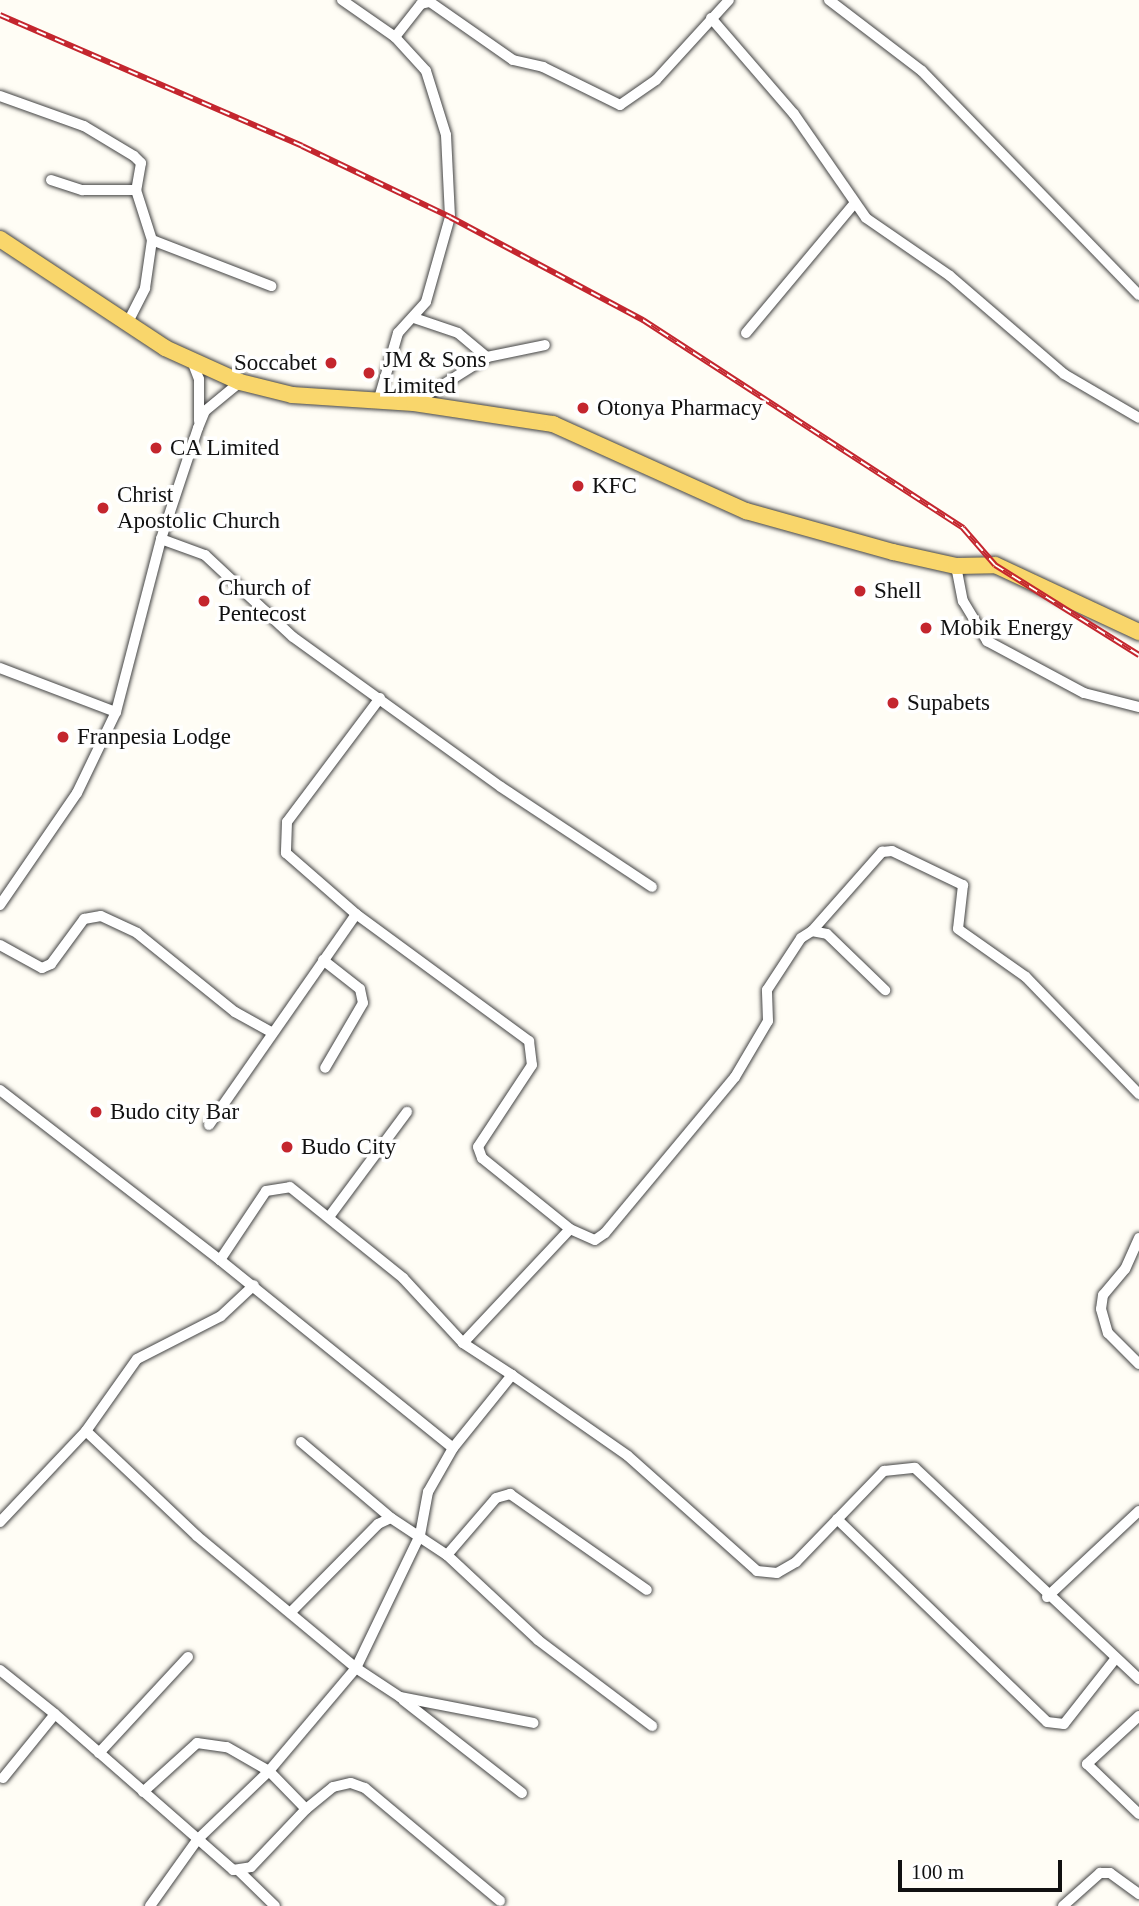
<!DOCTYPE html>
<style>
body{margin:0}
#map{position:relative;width:1139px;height:1906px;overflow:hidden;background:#fffdf5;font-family:Georgia,serif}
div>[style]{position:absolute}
.roads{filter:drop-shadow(0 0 2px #444) drop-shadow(0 0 2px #444)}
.street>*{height:10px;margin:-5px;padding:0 5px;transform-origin:5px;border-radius:5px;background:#fff}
.primary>*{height:16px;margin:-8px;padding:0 8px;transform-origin:8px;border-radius:8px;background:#f9d66b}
.rail>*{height:6px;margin-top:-3px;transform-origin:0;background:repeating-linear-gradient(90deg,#fff 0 10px,#c4262e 0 20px);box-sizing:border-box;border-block:2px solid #c4262e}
.dots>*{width:19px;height:19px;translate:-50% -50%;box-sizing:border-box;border:4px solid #fff;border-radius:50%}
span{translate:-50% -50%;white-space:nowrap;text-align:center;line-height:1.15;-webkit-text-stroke:7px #fff;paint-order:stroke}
.poi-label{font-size:23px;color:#111}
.left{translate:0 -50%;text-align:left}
.right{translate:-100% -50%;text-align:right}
.scale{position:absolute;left:898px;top:1860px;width:164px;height:32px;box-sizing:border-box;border:4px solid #111;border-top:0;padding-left:9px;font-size:21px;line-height:24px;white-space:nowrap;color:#111;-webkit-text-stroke:5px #fff;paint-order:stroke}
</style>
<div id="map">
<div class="roads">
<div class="street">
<div style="left:342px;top:0;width:65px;rotate:34.9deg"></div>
<div style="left:395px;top:37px;width:46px;rotate:47.6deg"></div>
<div style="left:426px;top:71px;width:67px;rotate:72.6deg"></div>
<div style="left:446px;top:135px;width:82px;rotate:87.2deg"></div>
<div style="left:450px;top:217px;width:88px;rotate:105.8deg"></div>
<div style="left:426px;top:302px;width:42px;rotate:132.1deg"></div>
<div style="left:398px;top:333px;width:72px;rotate:106.2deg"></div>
<div style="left:829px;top:0;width:117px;rotate:37.4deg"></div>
<div style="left:922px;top:71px;width:312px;rotate:45.9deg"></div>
<div style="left:711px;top:18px;width:127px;rotate:49.2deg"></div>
<div style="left:794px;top:114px;width:126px;rotate:55.3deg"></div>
<div style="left:866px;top:218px;width:102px;rotate:34.6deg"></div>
<div style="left:950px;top:276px;width:150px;rotate:40.7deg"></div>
<div style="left:1064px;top:374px;width:87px;rotate:30.4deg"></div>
<div style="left:395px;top:37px;width:42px;rotate:-51.8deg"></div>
<div style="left:421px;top:4px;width:9px;rotate:-13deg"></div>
<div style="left:430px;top:2px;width:101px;rotate:34.9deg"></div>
<div style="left:513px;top:60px;width:31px;rotate:13deg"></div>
<div style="left:543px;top:67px;width:86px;rotate:26.3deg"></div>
<div style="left:620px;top:105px;width:44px;rotate:-34.8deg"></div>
<div style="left:656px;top:80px;width:108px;rotate:-47.6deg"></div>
<div style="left:0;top:96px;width:89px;rotate:19.7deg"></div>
<div style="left:84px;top:126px;width:58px;rotate:31deg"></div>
<div style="left:134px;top:156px;width:10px;rotate:45deg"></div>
<div style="left:141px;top:163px;width:27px;rotate:100deg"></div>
<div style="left:51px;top:180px;width:33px;rotate:18deg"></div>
<div style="left:82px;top:190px;width:54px"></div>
<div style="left:136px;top:190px;width:52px;rotate:72.3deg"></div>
<div style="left:414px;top:318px;width:46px;rotate:18.8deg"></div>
<div style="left:458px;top:333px;width:38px;rotate:40deg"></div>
<div style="left:487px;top:357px;width:59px;rotate:-11.7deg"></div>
<div style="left:128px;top:322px;width:38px;rotate:-63deg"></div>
<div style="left:145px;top:288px;width:49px;rotate:-81.7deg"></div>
<div style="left:152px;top:240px;width:128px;rotate:21.1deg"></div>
<div style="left:746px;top:333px;width:168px;rotate:-50.1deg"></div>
<div style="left:192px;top:361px;width:19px;rotate:69deg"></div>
<div style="left:199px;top:379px;width:42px;rotate:90deg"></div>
<div style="left:414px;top:403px;width:86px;rotate:-32.2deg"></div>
<div style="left:161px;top:539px;width:47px;rotate:20deg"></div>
<div style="left:205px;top:555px;width:120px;rotate:43deg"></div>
<div style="left:293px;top:637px;width:256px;rotate:35.8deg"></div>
<div style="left:501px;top:787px;width:181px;rotate:33.5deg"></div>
<div style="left:956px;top:566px;width:36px;rotate:79deg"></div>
<div style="left:963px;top:601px;width:47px;rotate:59deg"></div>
<div style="left:987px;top:641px;width:110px;rotate:28.2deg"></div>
<div style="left:1084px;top:693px;width:57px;rotate:14.3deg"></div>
<div style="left:0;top:668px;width:124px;rotate:20.8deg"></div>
<div style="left:380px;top:698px;width:155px;rotate:126.9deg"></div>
<div style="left:287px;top:822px;width:31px;rotate:92deg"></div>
<div style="left:286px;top:853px;width:93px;rotate:41.1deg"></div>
<div style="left:356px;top:914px;width:215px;rotate:36.3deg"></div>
<div style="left:529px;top:1041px;width:24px;rotate:83deg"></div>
<div style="left:532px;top:1065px;width:98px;rotate:123.4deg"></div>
<div style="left:478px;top:1147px;width:12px;rotate:70deg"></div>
<div style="left:482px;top:1158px;width:113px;rotate:38.9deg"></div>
<div style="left:570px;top:1229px;width:27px;rotate:24deg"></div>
<div style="left:595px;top:1240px;width:12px;rotate:-35deg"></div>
<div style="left:605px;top:1233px;width:203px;rotate:-50.2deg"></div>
<div style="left:735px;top:1077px;width:65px;rotate:-59.5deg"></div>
<div style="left:768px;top:1021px;width:31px;rotate:-92deg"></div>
<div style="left:767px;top:990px;width:62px;rotate:-56.8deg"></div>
<div style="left:801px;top:938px;width:13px;rotate:-32deg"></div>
<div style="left:812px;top:931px;width:15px;rotate:11deg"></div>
<div style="left:827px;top:934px;width:81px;rotate:44deg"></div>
<div style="left:0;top:905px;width:136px;rotate:-55.5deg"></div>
<div style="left:77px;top:793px;width:90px;rotate:-64.3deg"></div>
<div style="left:116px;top:712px;width:179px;rotate:-75.4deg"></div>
<div style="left:161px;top:539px;width:117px;rotate:-71.6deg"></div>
<div style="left:198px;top:428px;width:18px;rotate:-68deg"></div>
<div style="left:205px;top:411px;width:45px;rotate:-39.6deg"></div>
<div style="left:812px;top:931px;width:106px;rotate:-48.5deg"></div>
<div style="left:882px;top:852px;width:10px;rotate:-6deg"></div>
<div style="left:892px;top:851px;width:79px;rotate:25.6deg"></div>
<div style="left:963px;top:885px;width:44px;rotate:96.5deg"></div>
<div style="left:958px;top:929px;width:83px;rotate:35.2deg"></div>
<div style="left:1026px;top:977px;width:163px;rotate:46deg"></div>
<div style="left:0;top:945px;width:48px;rotate:28.7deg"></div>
<div style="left:42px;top:968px;width:10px;rotate:-24deg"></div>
<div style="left:51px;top:964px;width:56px;rotate:-53.7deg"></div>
<div style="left:84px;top:919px;width:17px;rotate:-10deg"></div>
<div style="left:101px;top:916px;width:40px;rotate:25deg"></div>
<div style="left:137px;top:933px;width:126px;rotate:38.9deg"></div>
<div style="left:235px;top:1012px;width:43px;rotate:28.9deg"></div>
<div style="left:323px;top:960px;width:47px;rotate:38.1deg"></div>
<div style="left:360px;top:989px;width:14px;rotate:78deg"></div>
<div style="left:363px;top:1003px;width:75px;rotate:120.3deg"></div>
<div style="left:0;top:1090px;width:278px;rotate:37.7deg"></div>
<div style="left:220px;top:1260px;width:83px;rotate:-56.3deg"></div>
<div style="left:266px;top:1191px;width:24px;rotate:-9deg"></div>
<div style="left:290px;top:1187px;width:145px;rotate:38.8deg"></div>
<div style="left:403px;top:1278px;width:88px;rotate:47.3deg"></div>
<div style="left:209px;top:1125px;width:257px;rotate:-55.1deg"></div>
<div style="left:329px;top:1217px;width:131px;rotate:-53.4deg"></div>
<div style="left:1139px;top:1238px;width:34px;rotate:114deg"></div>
<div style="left:1125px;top:1269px;width:34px;rotate:130deg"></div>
<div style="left:1103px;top:1295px;width:14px;rotate:98deg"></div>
<div style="left:1101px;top:1309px;width:25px;rotate:74deg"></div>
<div style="left:1108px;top:1333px;width:44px;rotate:45deg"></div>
<div style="left:220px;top:1260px;width:299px;rotate:38.9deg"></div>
<div style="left:453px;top:1448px;width:94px;rotate:-51.1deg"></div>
<div style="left:512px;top:1375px;width:59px;rotate:-146.9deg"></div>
<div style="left:463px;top:1343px;width:156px;rotate:-46.8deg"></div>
<div style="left:512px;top:1375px;width:141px;rotate:34.9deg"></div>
<div style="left:628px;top:1456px;width:173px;rotate:41.7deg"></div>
<div style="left:757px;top:1571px;width:20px;rotate:6deg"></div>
<div style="left:777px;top:1573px;width:22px;rotate:-30deg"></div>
<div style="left:796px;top:1562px;width:127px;rotate:-46deg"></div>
<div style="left:884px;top:1471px;width:31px;rotate:-6deg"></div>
<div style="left:915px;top:1468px;width:308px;rotate:43.3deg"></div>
<div style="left:86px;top:1431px;width:153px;rotate:43.4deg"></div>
<div style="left:197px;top:1536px;width:207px;rotate:39.7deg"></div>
<div style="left:356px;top:1668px;width:53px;rotate:33.4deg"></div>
<div style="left:400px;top:1697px;width:136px;rotate:11deg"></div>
<div style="left:301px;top:1442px;width:118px;rotate:40.2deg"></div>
<div style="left:837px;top:1519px;width:292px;rotate:44deg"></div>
<div style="left:1047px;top:1722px;width:17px;rotate:7deg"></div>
<div style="left:1064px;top:1724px;width:84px;rotate:-51.8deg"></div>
<div style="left:0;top:1522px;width:125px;rotate:-46.6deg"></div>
<div style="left:86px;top:1431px;width:88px;rotate:-54.7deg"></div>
<div style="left:137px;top:1359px;width:94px;rotate:-27.1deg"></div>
<div style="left:221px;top:1316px;width:45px;rotate:-43.2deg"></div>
<div style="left:447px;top:1555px;width:75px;rotate:-49.3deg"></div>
<div style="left:496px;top:1498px;width:15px;rotate:-16deg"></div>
<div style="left:510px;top:1494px;width:167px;rotate:35deg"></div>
<div style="left:1047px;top:1597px;width:126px;rotate:-43.1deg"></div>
<div style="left:291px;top:1612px;width:124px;rotate:-45.3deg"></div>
<div style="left:378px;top:1524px;width:14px;rotate:-25deg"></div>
<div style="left:391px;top:1518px;width:67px;rotate:33.5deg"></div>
<div style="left:447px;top:1555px;width:125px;rotate:43deg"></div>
<div style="left:538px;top:1640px;width:143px;rotate:37deg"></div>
<div style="left:0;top:1670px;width:70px;rotate:38.7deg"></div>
<div style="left:403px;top:1700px;width:151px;rotate:38deg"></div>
<div style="left:1139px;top:1716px;width:71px;rotate:137.3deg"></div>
<div style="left:1087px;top:1764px;width:72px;rotate:43.9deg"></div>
<div style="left:99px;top:1753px;width:131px;rotate:-47.2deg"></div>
<div style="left:3px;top:1778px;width:82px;rotate:-50.9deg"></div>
<div style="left:55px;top:1714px;width:237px;rotate:41.2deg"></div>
<div style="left:233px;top:1870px;width:18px;rotate:-9deg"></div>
<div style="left:251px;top:1867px;width:80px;rotate:-46.5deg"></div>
<div style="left:143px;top:1792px;width:73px;rotate:-42.2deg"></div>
<div style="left:197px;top:1743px;width:30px;rotate:8deg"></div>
<div style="left:227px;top:1747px;width:48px;rotate:29.7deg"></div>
<div style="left:269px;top:1771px;width:53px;rotate:45.8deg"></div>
<div style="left:306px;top:1809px;width:35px;rotate:-39deg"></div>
<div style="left:333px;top:1787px;width:18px;rotate:-13deg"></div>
<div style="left:351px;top:1783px;width:15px;rotate:20deg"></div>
<div style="left:365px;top:1788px;width:176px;rotate:39.9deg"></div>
<div style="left:239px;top:1871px;width:50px;rotate:44.2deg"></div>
<div style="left:150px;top:1906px;width:81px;rotate:-54.5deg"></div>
<div style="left:197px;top:1840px;width:100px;rotate:-43.8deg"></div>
<div style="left:269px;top:1771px;width:135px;rotate:-49.8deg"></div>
<div style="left:356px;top:1668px;width:148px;rotate:-64.3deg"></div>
<div style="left:420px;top:1535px;width:44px;rotate:-79.5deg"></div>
<div style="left:428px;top:1492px;width:51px;rotate:-60.4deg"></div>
<div style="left:1063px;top:1906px;width:50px;rotate:-41.7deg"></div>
<div style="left:1100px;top:1873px;width:10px"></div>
<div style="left:1110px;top:1873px;width:36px;rotate:36deg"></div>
</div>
<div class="primary">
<div style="left:0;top:239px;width:198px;rotate:33.4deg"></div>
<div style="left:165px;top:348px;width:82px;rotate:24.4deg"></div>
<div style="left:240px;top:382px;width:54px;rotate:14deg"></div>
<div style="left:292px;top:395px;width:122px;rotate:3.8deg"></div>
<div style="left:414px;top:403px;width:141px;rotate:8.6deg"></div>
<div style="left:553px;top:424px;width:212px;rotate:24.3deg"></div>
<div style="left:746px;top:511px;width:153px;rotate:15.6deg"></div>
<div style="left:893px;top:552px;width:65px;rotate:12.5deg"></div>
<div style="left:956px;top:566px;width:39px;rotate:-1deg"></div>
<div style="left:995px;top:565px;width:159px;rotate:25deg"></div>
</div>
</div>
<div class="rail">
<div style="left:0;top:15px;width:329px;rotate:23.4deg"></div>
<div style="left:302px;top:146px;width:164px;rotate:25.6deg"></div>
<div style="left:450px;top:217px;width:219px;rotate:28.1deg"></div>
<div style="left:643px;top:320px;width:382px;rotate:33deg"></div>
<div style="left:963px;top:528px;width:49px;rotate:49.1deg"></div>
<div style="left:995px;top:565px;width:170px;rotate:32deg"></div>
</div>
<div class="dots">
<div style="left:331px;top:363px;background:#c4262e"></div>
<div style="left:369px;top:373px;background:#c4262e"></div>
<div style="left:583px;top:408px;background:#c4262e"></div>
<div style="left:156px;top:448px;background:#c4262e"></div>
<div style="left:578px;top:486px;background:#c4262e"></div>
<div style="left:103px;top:508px;background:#c4262e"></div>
<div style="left:860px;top:591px;background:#c4262e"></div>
<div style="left:204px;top:601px;background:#c4262e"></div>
<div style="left:926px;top:628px;background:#c4262e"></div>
<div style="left:893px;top:703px;background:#c4262e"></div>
<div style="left:63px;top:737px;background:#c4262e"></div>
<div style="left:96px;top:1112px;background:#c4262e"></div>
<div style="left:287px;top:1147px;background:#c4262e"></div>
</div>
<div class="poi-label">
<span class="left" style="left:383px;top:373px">JM &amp; Sons<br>Limited</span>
<span class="right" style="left:317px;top:363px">Soccabet</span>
<span class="left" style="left:597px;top:408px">Otonya Pharmacy</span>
<span class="left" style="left:170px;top:448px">CA Limited</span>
<span class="left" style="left:592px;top:486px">KFC</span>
<span class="left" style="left:117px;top:508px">Christ<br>Apostolic Church</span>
<span class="left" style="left:218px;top:601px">Church of<br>Pentecost</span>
<span class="left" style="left:874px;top:591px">Shell</span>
<span class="left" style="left:940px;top:628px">Mobik Energy</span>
<span class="left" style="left:907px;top:703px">Supabets</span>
<span class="left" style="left:77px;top:737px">Franpesia Lodge</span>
<span class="left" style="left:110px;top:1112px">Budo city Bar</span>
<span class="left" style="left:301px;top:1147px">Budo City</span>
</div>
<div class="scale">100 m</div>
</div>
